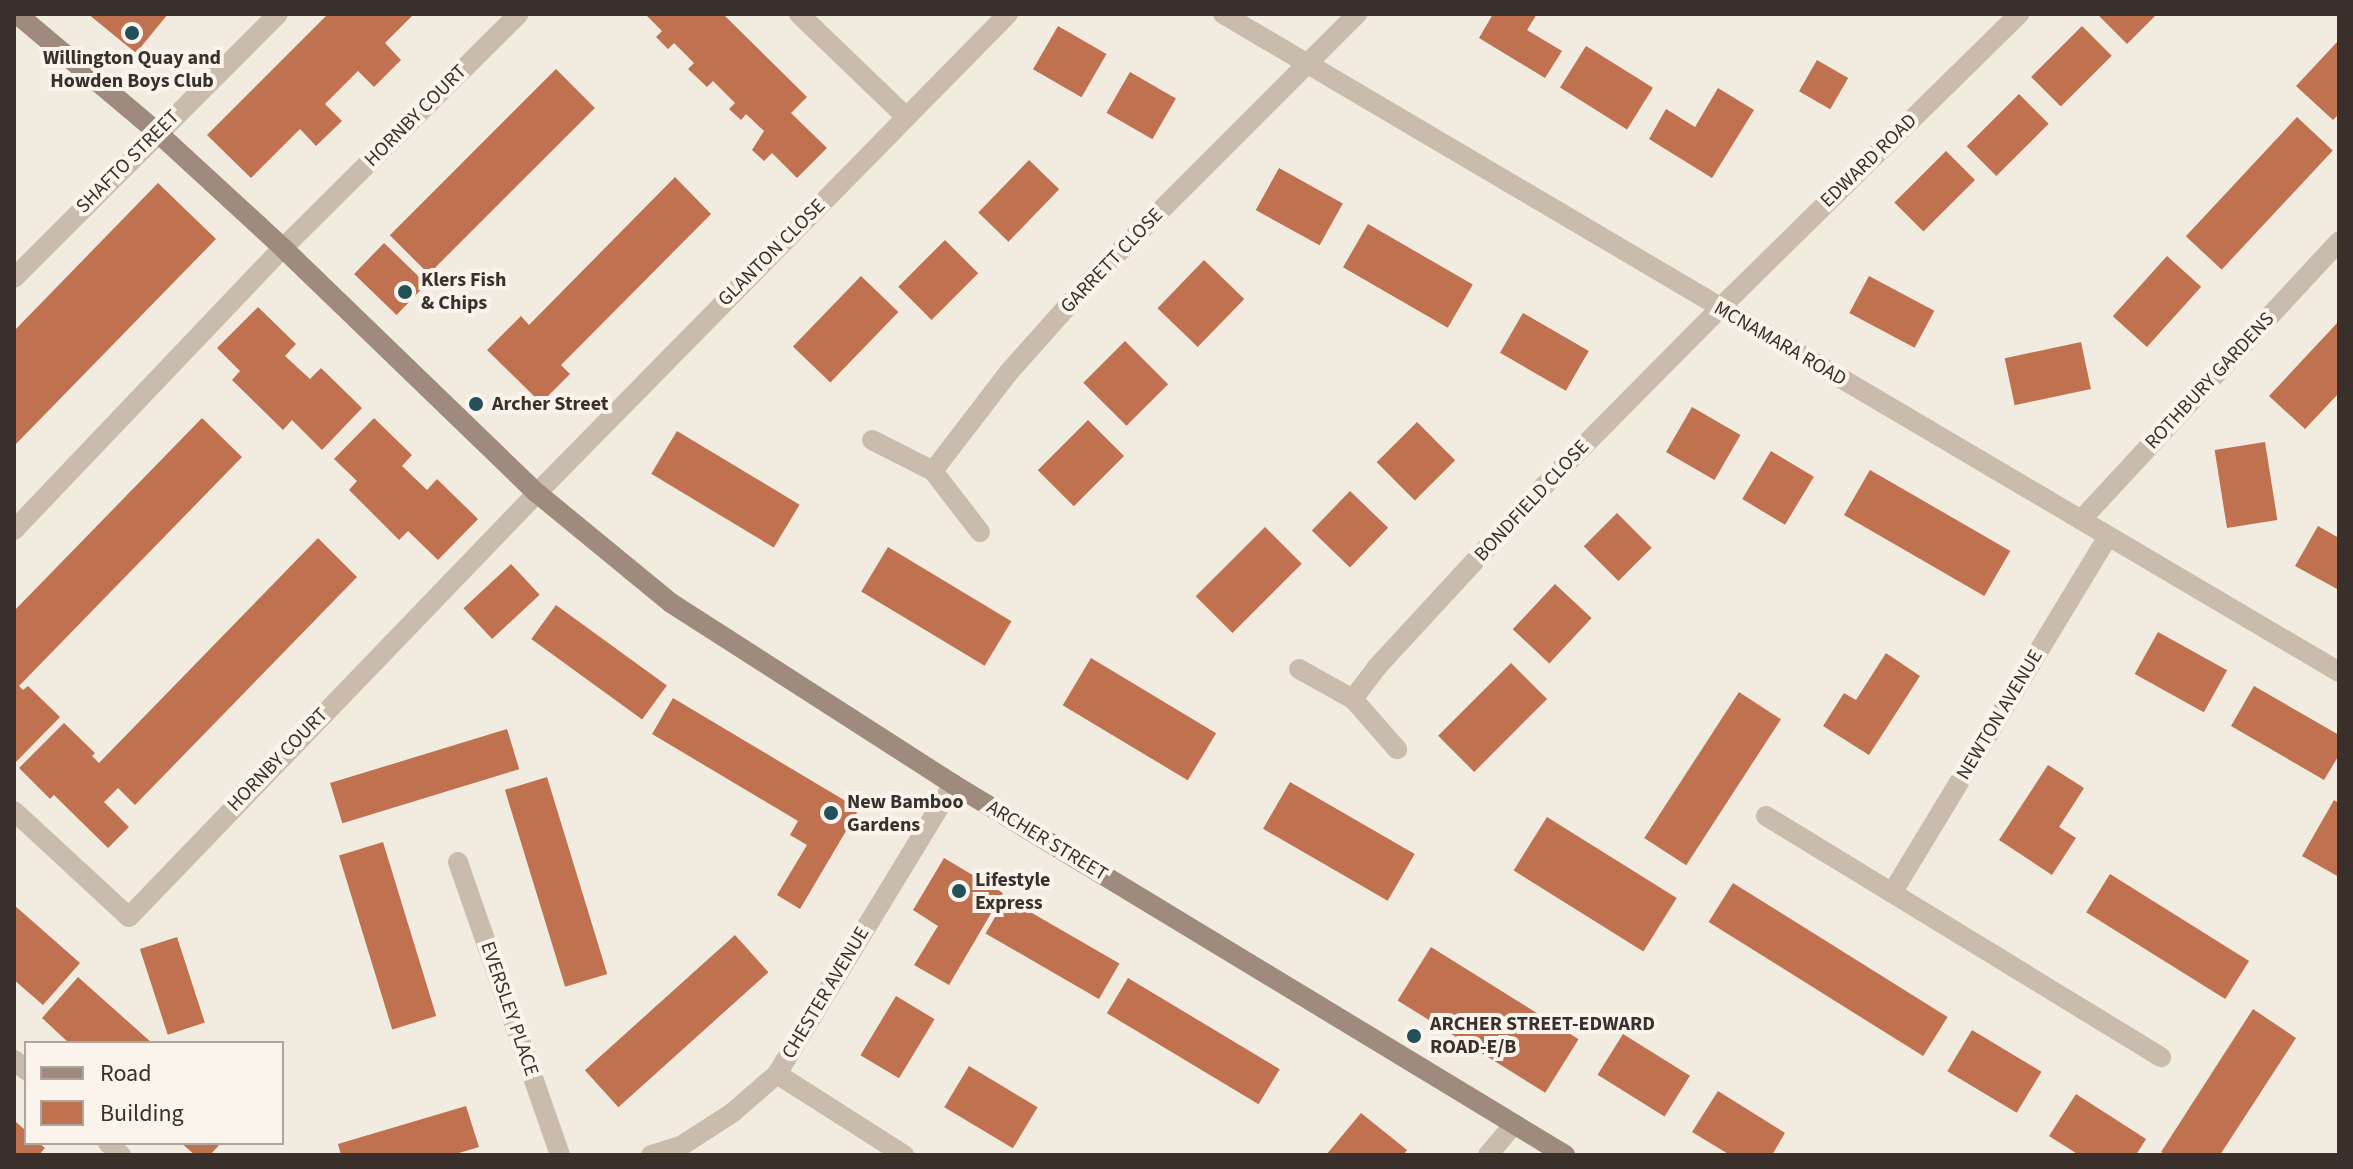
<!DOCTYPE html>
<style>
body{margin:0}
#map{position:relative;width:2353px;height:1169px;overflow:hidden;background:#f2ebe0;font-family:"Source Sans 3",sans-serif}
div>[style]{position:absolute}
.building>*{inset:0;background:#c07250;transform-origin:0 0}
.minor>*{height:20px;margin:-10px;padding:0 10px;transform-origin:10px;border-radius:10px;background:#cabcac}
.secondary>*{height:20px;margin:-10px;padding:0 10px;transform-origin:10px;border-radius:10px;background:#9e8b7d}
.dots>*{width:22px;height:22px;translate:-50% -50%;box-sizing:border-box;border:4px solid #faf4ed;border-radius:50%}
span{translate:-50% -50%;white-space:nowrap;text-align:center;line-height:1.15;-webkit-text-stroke:8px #faf4ed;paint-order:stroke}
.poi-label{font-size:20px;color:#39302b;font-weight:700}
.left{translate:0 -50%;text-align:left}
.street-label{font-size:20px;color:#39302b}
.frame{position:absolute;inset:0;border:16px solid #39302b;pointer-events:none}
.legend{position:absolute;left:24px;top:1041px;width:260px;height:104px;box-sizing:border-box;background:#faf4ed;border:2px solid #ada69f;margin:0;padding:10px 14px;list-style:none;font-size:24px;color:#39302b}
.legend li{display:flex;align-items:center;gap:16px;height:40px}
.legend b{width:40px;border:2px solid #ada69f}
</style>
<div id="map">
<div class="building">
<div style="clip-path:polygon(88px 14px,168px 14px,136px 53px)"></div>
<div style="clip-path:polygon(328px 14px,414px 14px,385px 43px,401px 60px,374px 87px,358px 71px,325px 104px,342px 121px,316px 146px,300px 129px,251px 178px,207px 135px)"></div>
<div style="clip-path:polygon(645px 14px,723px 14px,807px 97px,791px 113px,827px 148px,797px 178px,772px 153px,764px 161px,752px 150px,764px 131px,746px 114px,741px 120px,729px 109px,735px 103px,713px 81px,707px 87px,688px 69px,694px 63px,674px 43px,668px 49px,656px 37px,662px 31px)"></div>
<div style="clip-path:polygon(1493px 14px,1537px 14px,1527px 30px,1562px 51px,1545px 78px,1479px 38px)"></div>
<div style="clip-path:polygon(2097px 14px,2157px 14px,2127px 44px)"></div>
<div style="left:1058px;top:26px;width:56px;height:50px;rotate:30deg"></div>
<div style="left:2082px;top:26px;width:42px;height:72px;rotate:45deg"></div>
<div style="clip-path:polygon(2339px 40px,2339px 114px,2333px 120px,2296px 86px)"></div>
<div style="left:1586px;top:46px;width:79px;height:49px;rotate:32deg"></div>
<div style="left:1817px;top:60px;width:36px;height:36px;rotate:30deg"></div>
<div style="left:556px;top:69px;width:55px;height:235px;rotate:45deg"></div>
<div style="left:1130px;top:72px;width:53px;height:47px;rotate:30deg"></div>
<div style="clip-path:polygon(1718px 88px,1754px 110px,1712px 178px,1649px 139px,1666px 109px,1695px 127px)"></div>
<div style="left:2019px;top:94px;width:42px;height:74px;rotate:45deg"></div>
<div style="left:2297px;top:117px;width:49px;height:163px;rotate:43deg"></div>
<div style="left:1946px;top:151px;width:41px;height:73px;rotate:45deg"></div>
<div style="left:1029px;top:160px;width:42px;height:73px;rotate:44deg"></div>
<div style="left:1279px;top:168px;width:73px;height:48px;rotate:29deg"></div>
<div style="clip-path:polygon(675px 177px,711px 214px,561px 365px,570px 374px,541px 403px,487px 350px,521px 316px,529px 325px)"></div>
<div style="clip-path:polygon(158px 183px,216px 239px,14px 446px,14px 331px)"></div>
<div style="left:1368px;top:224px;width:121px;height:50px;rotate:30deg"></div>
<div style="left:945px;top:240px;width:47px;height:66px;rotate:45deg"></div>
<div style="left:384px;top:243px;width:59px;height:43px;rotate:44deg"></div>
<div style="left:2167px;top:256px;width:46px;height:81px;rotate:42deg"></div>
<div style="left:1204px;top:260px;width:56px;height:67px;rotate:44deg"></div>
<div style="left:861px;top:276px;width:52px;height:98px;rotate:44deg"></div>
<div style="left:1869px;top:276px;width:74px;height:42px;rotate:28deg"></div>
<div style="clip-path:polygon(258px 307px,296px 344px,285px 356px,310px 379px,321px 368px,362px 408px,322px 450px,292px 420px,283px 430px,232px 380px,240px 371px,217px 348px)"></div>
<div style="left:1523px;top:313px;width:76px;height:46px;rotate:30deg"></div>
<div style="clip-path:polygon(2339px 321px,2339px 393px,2305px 429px,2269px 396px)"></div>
<div style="left:1125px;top:341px;width:61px;height:59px;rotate:45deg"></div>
<div style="left:2081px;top:342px;width:48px;height:78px;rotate:78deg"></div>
<div style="left:1692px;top:407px;width:56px;height:52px;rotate:30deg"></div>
<div style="clip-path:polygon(202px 418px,242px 457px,19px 686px,23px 690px,28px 686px,60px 717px,14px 764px,14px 611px)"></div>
<div style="clip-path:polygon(374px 418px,412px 455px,402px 466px,427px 490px,437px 479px,478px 519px,438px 560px,408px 531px,399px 540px,349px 490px,357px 481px,334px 459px)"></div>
<div style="left:1088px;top:420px;width:51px;height:71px;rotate:45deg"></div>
<div style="left:1417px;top:422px;width:54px;height:57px;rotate:45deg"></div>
<div style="left:677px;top:431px;width:143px;height:50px;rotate:31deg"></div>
<div style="left:2265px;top:442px;width:79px;height:51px;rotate:81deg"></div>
<div style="left:1771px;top:451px;width:50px;height:56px;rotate:31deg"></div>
<div style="left:1870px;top:470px;width:162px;height:52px;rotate:30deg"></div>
<div style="left:1350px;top:491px;width:53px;height:55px;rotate:44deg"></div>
<div style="left:1617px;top:513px;width:49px;height:47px;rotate:45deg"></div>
<div style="clip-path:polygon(2318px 526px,2339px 538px,2339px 590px,2295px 566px)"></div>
<div style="left:1265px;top:527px;width:52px;height:98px;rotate:45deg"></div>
<div style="clip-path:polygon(318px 538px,357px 577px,135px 805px,118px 788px,104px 802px,129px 827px,108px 848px,54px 795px,50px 799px,19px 768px,64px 723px,95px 753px,92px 756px,99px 763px)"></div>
<div style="left:888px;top:547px;width:144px;height:52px;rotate:31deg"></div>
<div style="left:511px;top:564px;width:42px;height:65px;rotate:47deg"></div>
<div style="left:1555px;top:584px;width:50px;height:62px;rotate:43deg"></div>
<div style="left:556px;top:605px;width:137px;height:42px;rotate:36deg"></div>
<div style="left:2158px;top:632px;width:79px;height:48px;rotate:29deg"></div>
<div style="clip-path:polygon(1886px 653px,1920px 676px,1869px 755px,1823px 726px,1844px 693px,1856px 700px)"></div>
<div style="left:1091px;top:658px;width:146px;height:55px;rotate:31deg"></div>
<div style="left:1511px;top:663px;width:51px;height:103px;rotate:45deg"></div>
<div style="clip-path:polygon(2254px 686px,2339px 735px,2339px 755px,2324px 780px,2231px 726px)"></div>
<div style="left:1739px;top:692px;width:50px;height:174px;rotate:33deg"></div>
<div style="clip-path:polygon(673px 698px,859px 809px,800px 909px,777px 895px,807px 845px,790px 835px,798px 821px,652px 734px)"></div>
<div style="left:507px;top:729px;width:42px;height:185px;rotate:73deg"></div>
<div style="clip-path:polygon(2048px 765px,2084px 788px,2059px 827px,2076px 838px,2052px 875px,1999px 840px)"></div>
<div style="left:547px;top:777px;width:206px;height:44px;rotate:73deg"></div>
<div style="left:1290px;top:782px;width:144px;height:54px;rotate:30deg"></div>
<div style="clip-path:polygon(2334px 800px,2339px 803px,2339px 877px,2302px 856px)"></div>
<div style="left:1547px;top:817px;width:153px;height:63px;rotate:32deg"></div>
<div style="left:383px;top:842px;width:182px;height:46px;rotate:73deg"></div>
<div style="clip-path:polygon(944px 858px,1003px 893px,949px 985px,914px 965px,938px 926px,913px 910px)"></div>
<div style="left:2110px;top:874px;width:164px;height:45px;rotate:32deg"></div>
<div style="left:1733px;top:883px;width:253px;height:46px;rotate:32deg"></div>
<div style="left:1006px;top:898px;width:131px;height:41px;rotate:30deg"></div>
<div style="clip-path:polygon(14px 905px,80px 963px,43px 1005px,14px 980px)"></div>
<div style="left:735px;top:935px;width:50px;height:202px;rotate:48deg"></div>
<div style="left:177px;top:937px;width:90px;height:39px;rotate:72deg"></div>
<div style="left:1431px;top:947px;width:174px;height:63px;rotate:32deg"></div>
<div style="clip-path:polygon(78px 977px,152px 1043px,69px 1043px,42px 1018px)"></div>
<div style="left:1128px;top:978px;width:177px;height:41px;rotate:31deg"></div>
<div style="left:896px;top:996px;width:45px;height:69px;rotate:31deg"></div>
<div style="clip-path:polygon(2253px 1009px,2296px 1038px,2220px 1155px,2166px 1155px,2161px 1152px)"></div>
<div style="left:1972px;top:1030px;width:81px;height:48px;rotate:31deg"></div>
<div style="left:1623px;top:1034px;width:79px;height:48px;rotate:32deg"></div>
<div style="left:969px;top:1066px;width:80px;height:48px;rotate:31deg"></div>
<div style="clip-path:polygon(1718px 1091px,1785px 1133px,1772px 1155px,1730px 1155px,1692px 1132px)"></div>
<div style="clip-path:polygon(2076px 1094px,2146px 1139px,2136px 1155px,2079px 1155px,2049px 1136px)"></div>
<div style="clip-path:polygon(466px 1106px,479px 1147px,452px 1155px,341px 1155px,338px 1144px)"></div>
<div style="clip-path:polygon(1361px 1113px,1407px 1150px,1403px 1155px,1326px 1155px)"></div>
<div style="clip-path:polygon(14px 1120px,26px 1131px,26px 1143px,39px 1143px,45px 1148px,39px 1155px,14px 1155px)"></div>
<div style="clip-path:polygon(181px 1143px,221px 1143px,210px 1155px,195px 1155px)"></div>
</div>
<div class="minor">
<div style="left:799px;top:14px;width:149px;rotate:43.9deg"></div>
<div style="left:1223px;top:14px;width:1296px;rotate:30.52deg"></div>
<div style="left:14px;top:278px;width:373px;rotate:-45deg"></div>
<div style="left:872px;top:440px;width:68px;rotate:26.9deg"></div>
<div style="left:933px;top:471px;width:77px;rotate:52.4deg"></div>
<div style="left:933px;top:471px;width:125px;rotate:-52.5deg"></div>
<div style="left:1009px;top:372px;width:122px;rotate:-48.3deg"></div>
<div style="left:1090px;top:281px;width:378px;rotate:-45deg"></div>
<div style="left:2081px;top:520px;width:380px;rotate:-47.2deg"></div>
<div style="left:14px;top:530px;width:390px;rotate:-46.4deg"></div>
<div style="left:283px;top:248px;width:332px;rotate:-44.8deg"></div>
<div style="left:1299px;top:669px;width:62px;rotate:29.1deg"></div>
<div style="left:1353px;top:699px;width:67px;rotate:48.7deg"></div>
<div style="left:1353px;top:699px;width:40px;rotate:-53deg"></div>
<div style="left:1377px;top:667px;width:246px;rotate:-47.3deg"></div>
<div style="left:1544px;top:486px;width:249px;rotate:-45.3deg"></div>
<div style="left:1719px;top:309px;width:421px;rotate:-44.5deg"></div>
<div style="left:14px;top:811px;width:156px;rotate:42.7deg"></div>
<div style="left:129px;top:917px;width:588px;rotate:-46.1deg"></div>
<div style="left:537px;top:493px;width:672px;rotate:-45.48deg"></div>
<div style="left:1766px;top:816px;width:463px;rotate:31.4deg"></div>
<div style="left:458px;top:862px;width:310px;rotate:70.8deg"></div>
<div style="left:1892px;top:893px;width:417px;rotate:-58.8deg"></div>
<div style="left:14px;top:1060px;width:16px;rotate:40deg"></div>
<div style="left:777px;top:1074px;width:151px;rotate:32.5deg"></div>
<div style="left:108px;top:1143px;width:18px;rotate:43deg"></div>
<div style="left:651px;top:1155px;width:31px;rotate:-17deg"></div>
<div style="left:681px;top:1146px;width:61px;rotate:-32.9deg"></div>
<div style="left:732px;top:1113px;width:60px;rotate:-40.9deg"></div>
<div style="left:777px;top:1074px;width:339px;rotate:-58.7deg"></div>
<div style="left:1488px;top:1155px;width:40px;rotate:-50deg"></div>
</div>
<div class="secondary">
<div style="left:17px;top:14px;width:183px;rotate:40.1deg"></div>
<div style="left:157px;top:132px;width:171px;rotate:42.6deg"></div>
<div style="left:283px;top:248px;width:353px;rotate:44deg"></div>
<div style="left:537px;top:493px;width:173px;rotate:39.4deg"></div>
<div style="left:671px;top:603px;width:335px;rotate:32.7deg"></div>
<div style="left:953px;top:784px;width:716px;rotate:31.22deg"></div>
</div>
<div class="dots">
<div style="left:132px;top:33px;background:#225159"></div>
<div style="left:405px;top:292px;background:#225159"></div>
<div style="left:476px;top:404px;background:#225159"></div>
<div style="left:831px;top:813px;background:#225159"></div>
<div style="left:959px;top:891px;background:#225159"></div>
<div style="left:1414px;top:1036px;background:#225159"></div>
</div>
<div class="poi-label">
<span style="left:132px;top:70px">Willington Quay and<br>Howden Boys Club</span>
<span class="left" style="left:421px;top:292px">Klers Fish<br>&amp; Chips</span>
<span class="left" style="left:492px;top:404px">Archer Street</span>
<span class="left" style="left:847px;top:814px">New Bamboo<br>Gardens</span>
<span class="left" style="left:975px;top:892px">Lifestyle<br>Express</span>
<span class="left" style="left:1430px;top:1036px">ARCHER STREET-EDWARD<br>ROAD-E/B</span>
</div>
<div class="street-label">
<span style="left:416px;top:116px;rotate:-45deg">HORNBY COURT</span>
<span style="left:1869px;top:161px;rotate:-44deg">EDWARD ROAD</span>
<span style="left:128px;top:162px;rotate:-45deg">SHAFTO STREET</span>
<span style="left:772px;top:253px;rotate:-45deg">GLANTON CLOSE</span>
<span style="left:1112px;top:261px;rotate:-46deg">GARRETT CLOSE</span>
<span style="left:1780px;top:344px;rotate:30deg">MCNAMARA ROAD</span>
<span style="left:2210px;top:381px;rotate:-47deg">ROTHBURY GARDENS</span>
<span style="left:1532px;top:501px;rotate:-47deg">BONDFIELD CLOSE</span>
<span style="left:2000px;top:715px;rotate:-59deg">NEWTON AVENUE</span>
<span style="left:278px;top:760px;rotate:-46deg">HORNBY COURT</span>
<span style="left:1047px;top:841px;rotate:31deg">ARCHER STREET</span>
<span style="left:826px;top:993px;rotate:-59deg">CHESTER AVENUE</span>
<span style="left:509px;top:1009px;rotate:71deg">EVERSLEY PLACE</span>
</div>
<div class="frame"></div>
<ul class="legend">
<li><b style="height:10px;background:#9e8b7d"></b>Road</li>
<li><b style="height:22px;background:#c07250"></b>Building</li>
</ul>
</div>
